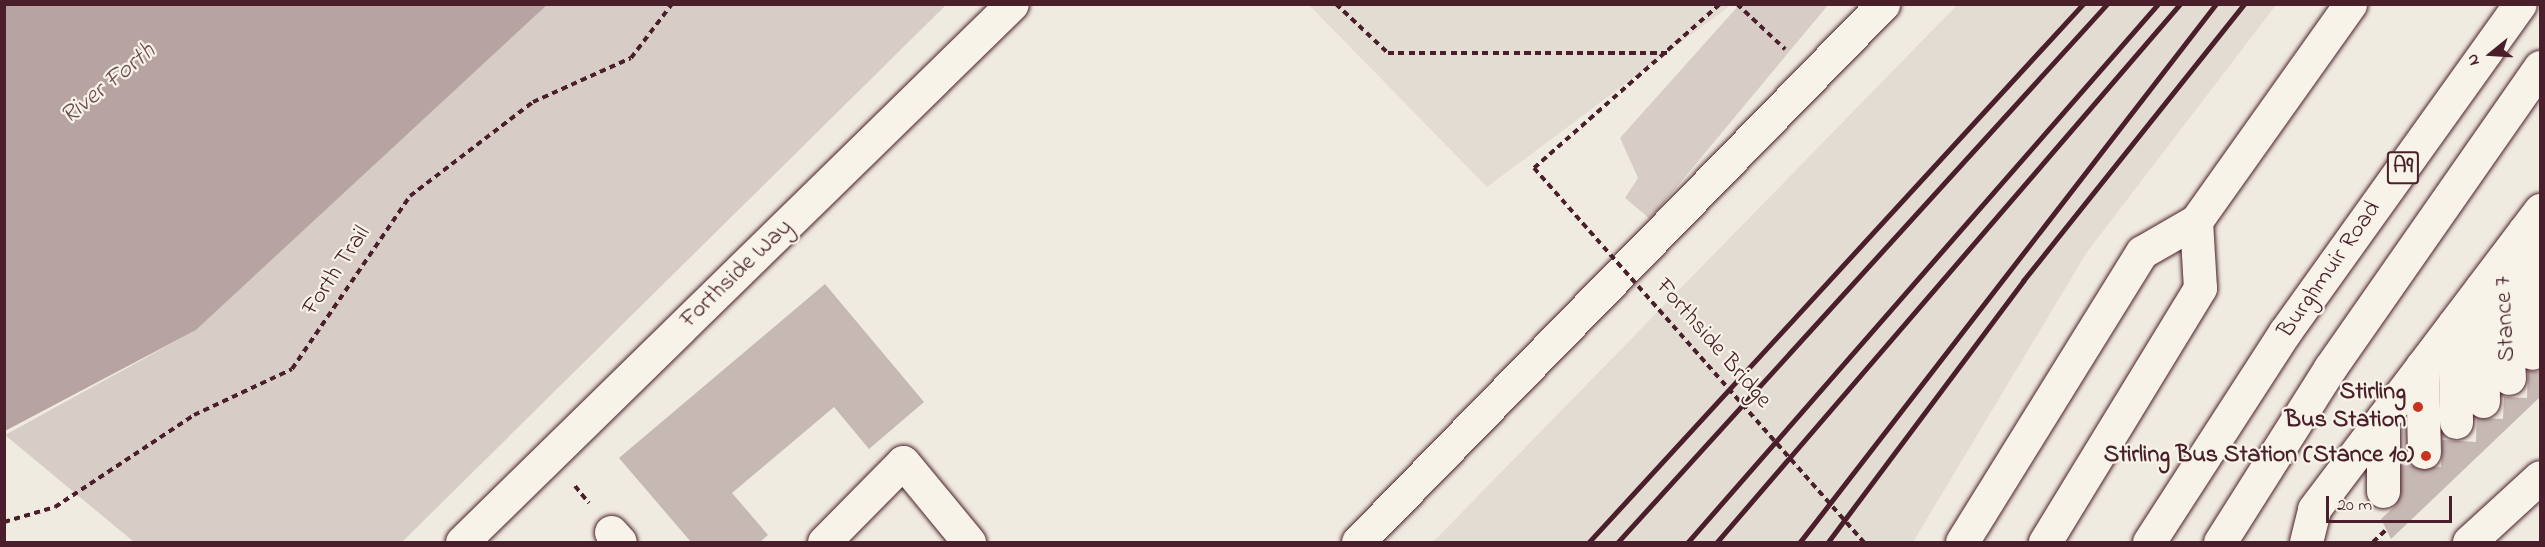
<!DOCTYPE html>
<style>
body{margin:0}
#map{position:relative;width:2545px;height:547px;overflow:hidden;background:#f0ebe0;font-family:"Indie Flower",sans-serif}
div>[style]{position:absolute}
.built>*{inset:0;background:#e3dcd2}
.green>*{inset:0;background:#d8cdc6}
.water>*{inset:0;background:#b7a4a2}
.building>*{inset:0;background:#c6b8b3}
.path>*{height:4px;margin-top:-2px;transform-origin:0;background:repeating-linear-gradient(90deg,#4a1f2b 0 6px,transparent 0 10.5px)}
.roads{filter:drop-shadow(0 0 2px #4a1f2b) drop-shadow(0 0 2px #4a1f2b)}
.minor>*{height:33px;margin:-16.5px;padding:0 16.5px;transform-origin:16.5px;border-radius:16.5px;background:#f7f3e8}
.major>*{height:33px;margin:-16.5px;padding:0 16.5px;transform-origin:16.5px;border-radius:16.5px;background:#f7f3e8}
.rail>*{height:4.5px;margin:-2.25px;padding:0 2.25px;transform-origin:2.25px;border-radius:2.25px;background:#4a1f2b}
.path-bridge>*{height:4px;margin-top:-2px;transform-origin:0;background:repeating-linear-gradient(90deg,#4a1f2b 0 6px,transparent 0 10.5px)}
.dots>*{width:16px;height:16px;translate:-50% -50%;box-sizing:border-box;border:3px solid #f7f3e8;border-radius:50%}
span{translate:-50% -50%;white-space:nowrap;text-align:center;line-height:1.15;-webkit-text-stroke:4.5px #f7f3e8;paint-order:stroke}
.shield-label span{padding:2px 4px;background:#f7f3e8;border:2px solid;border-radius:4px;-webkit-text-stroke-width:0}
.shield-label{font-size:22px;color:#4a1f2b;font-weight:700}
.street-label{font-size:24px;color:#4a1f2b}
.poi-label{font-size:24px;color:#4a1f2b;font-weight:700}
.right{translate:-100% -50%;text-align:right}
.water-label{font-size:26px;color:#704e55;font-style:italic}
.frame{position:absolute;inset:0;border:6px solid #4a1f2b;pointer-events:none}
.north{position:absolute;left:2461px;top:24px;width:60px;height:60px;-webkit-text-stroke:4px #f7f3e8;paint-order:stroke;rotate:252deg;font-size:16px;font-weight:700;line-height:24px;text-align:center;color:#4a1f2b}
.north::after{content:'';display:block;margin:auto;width:21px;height:27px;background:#4a1f2b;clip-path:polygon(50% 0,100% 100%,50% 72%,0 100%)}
.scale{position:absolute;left:2326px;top:496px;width:126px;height:27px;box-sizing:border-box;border:3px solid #4a1f2b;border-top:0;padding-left:8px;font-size:18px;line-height:21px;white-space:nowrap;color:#4a1f2b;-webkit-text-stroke:4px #f7f3e8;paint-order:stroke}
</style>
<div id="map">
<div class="built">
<div style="clip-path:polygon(1309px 5px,1731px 5px,1487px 187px)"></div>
<div style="clip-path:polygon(1957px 5px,2276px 5px,2087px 252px,1913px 542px,1433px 542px)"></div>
</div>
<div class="green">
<div style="clip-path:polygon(547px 5px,946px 5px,402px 542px,134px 542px,5px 435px,196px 330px)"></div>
<div style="clip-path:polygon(1739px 5px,1828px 5px,1650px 219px,1625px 198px,1638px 178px,1620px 138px)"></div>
</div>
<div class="water">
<div style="clip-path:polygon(5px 4px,547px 4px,547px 5px,196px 330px,5px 431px)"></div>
</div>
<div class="building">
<div style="clip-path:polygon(825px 284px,924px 402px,869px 449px,834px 407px,732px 493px,768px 535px,760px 542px,691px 542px,619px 458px)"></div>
<div style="clip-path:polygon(2528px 371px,2540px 372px,2540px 397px,2391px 539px,2381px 519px,2396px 505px,2397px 465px,2441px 467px,2442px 440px,2476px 442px,2477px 418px,2503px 419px,2504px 397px,2527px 398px)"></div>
</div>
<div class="path">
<div style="left:1336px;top:4px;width:71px;rotate:43.3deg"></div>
<div style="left:1388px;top:53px;width:280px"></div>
<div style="left:1737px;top:4px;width:66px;rotate:43.2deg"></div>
<div style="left:1534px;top:168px;width:248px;rotate:-41.4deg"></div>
<div style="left:575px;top:486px;width:22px;rotate:51deg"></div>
<div style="left:4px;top:522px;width:53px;rotate:-16.4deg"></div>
<div style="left:55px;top:507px;width:167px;rotate:-33.5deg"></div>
<div style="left:194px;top:415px;width:108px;rotate:-25.1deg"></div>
<div style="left:292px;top:369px;width:209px;rotate:-55.7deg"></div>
<div style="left:410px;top:196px;width:155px;rotate:-37.4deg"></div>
<div style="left:533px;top:102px;width:107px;rotate:-24.2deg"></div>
<div style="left:631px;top:58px;width:68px;rotate:-52.8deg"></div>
<div style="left:2373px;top:542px;width:18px;rotate:-43deg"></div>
</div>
<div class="roads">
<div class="minor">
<div style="left:2196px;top:221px;width:266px;rotate:-54.6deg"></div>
<div style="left:2524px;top:231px;width:122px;rotate:86.2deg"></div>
<div style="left:2503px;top:260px;width:118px;rotate:87.1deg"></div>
<div style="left:2482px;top:287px;width:114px;rotate:89.5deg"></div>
<div style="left:2454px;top:324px;width:98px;rotate:88.8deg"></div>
<div style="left:2422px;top:366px;width:86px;rotate:88.7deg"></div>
<div style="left:2383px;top:418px;width:73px;rotate:90deg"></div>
<div style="left:611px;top:532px;width:13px;rotate:48deg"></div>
<div style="left:462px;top:542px;width:769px;rotate:-44.37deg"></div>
<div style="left:824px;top:542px;width:112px;rotate:-45.4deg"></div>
<div style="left:903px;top:462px;width:104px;rotate:50.5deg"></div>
<div style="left:1358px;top:542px;width:752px;rotate:-45.7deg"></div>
<div style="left:1962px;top:542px;width:341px;rotate:-58.2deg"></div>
<div style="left:2142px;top:252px;width:62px;rotate:-29.9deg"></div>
<div style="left:2196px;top:221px;width:67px;rotate:86.6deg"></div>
<div style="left:2200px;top:288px;width:298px;rotate:121.4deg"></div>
<div style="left:2306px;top:542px;width:34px;rotate:-76deg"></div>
<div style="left:2314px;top:509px;width:375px;rotate:-52.9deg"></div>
</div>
<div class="major">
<div style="left:2149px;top:542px;width:250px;rotate:-57.1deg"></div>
<div style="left:2285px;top:332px;width:403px;rotate:-54.4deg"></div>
<div style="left:2220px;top:542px;width:206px;rotate:-57.7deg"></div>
<div style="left:2330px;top:368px;width:367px;rotate:-55.1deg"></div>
<div style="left:2469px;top:542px;width:96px;rotate:-42.5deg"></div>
</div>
</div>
<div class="rail">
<div style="left:1589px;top:542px;width:730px;rotate:-47.44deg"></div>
<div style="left:1618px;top:542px;width:727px;rotate:-47.73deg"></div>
<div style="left:1688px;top:542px;width:714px;rotate:-48.86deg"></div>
<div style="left:1717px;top:542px;width:710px;rotate:-49.28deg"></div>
<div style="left:1800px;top:542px;width:680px;rotate:-52.29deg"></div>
<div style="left:1828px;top:542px;width:326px;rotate:-53.2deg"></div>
<div style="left:2023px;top:281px;width:354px;rotate:-51.4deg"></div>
</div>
<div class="path-bridge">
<div style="left:1534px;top:168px;width:499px;rotate:48.6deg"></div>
</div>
<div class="dots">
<div style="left:2418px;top:407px;background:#c8321e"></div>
<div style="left:2426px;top:456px;background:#c8321e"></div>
</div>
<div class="shield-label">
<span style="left:2403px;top:168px">A9</span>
</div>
<div class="street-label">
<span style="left:2330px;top:270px;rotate:-55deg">Burghmuir Road</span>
<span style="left:337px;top:271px;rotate:-56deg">Forth Trail</span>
<span style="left:737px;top:274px;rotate:-44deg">Forthside Way</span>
<span style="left:2506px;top:319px;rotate:-93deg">Stance 7</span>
<span style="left:1713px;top:344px;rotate:49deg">Forthside Bridge</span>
</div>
<div class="poi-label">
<span class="right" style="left:2406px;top:407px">Stirling<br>Bus Station</span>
<span class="right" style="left:2414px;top:456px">Stirling Bus Station (Stance 10)</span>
</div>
<div class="water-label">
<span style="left:109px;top:85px;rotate:-39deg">River Forth</span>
</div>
<div class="frame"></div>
<div class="north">N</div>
<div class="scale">20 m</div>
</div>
